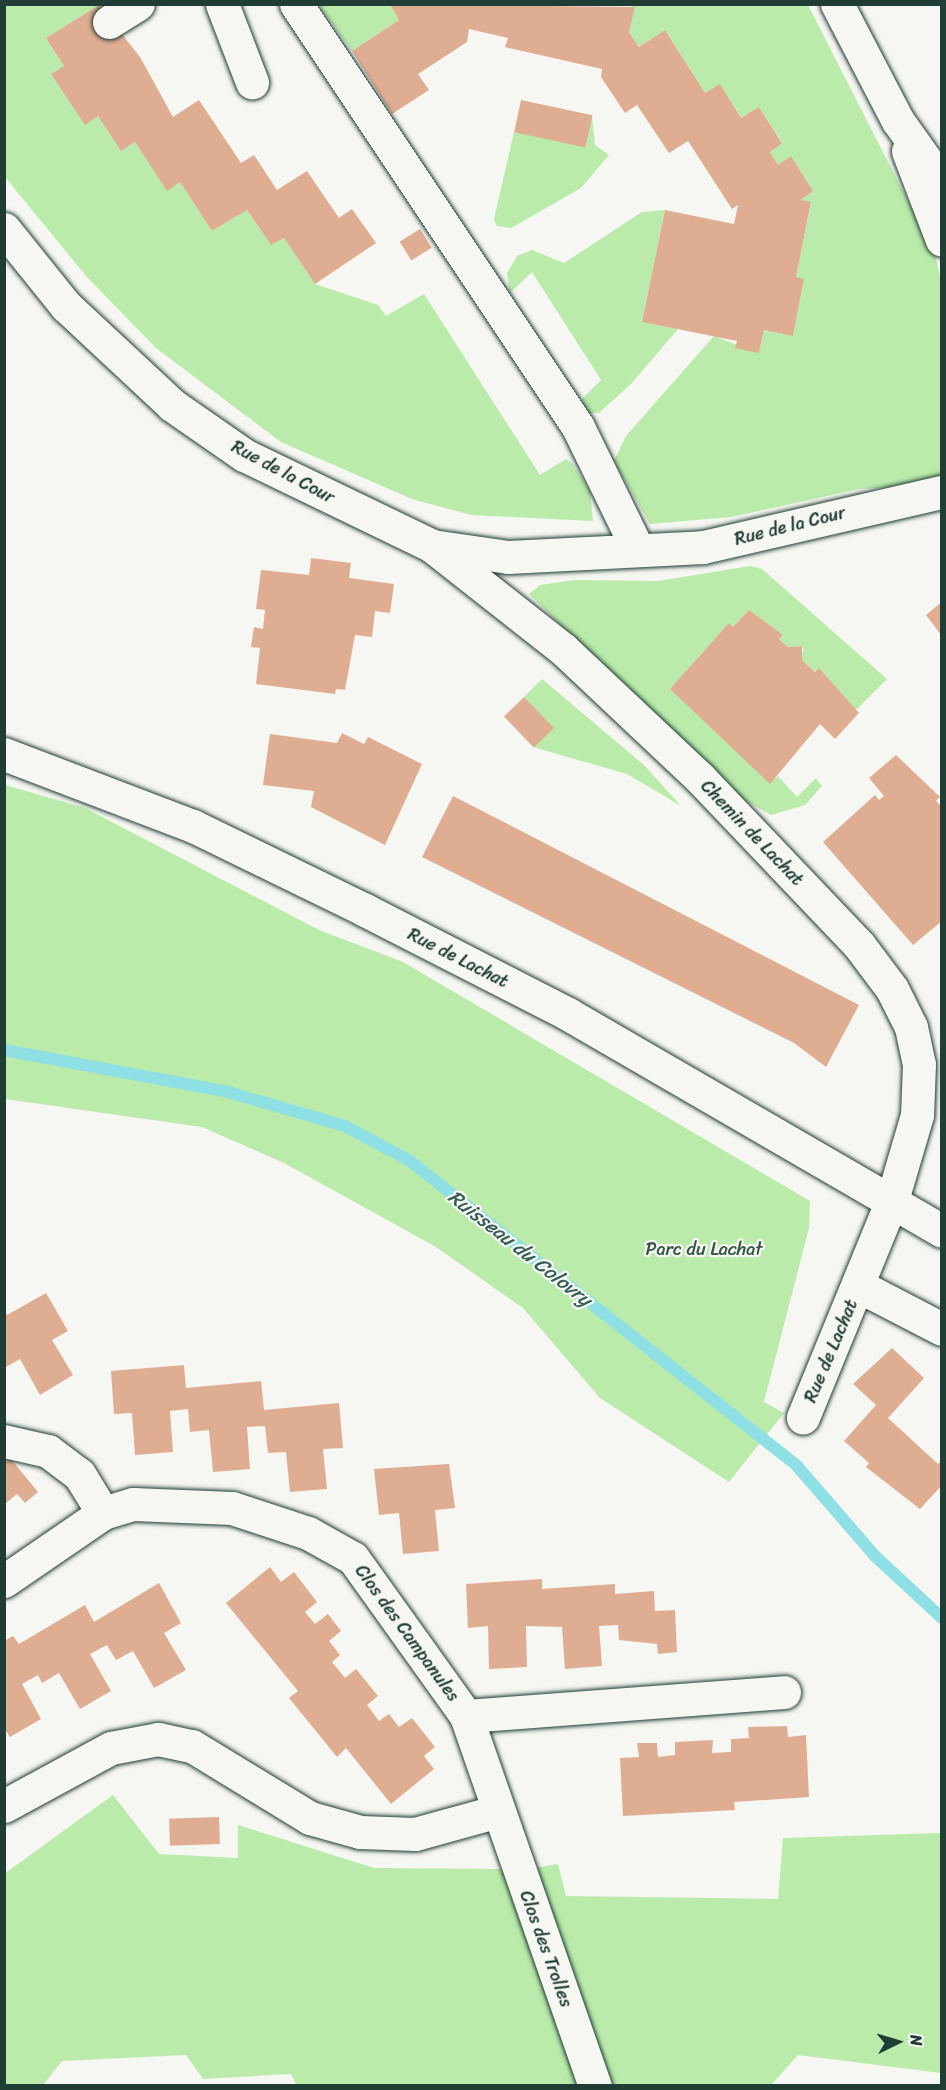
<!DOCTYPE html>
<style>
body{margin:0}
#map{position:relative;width:946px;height:2090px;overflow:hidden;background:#f6f6f2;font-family:Sriracha,sans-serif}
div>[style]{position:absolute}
.green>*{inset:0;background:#baebaa}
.stream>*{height:12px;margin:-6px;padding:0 6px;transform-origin:6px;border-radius:6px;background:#8ee0e5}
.building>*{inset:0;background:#dfae92;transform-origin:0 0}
.roads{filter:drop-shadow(0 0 2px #1f3d34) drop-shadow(0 0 2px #1f3d34)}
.minor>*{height:33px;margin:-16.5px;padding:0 16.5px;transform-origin:16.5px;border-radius:16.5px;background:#f6f6f2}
.major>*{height:33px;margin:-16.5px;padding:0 16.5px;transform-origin:16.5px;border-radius:16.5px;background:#f6f6f2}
span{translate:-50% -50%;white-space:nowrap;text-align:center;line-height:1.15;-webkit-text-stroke:4.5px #f6f6f2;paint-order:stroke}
.street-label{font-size:18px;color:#1f3d34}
.park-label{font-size:18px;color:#365746}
.water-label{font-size:20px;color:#355e57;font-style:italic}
.frame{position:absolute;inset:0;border:6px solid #1f3d34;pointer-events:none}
.north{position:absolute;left:868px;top:2012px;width:60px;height:60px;-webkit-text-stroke:4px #f6f6f2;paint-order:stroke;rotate:85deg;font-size:16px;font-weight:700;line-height:24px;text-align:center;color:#1f3d34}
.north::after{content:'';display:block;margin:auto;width:21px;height:27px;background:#1f3d34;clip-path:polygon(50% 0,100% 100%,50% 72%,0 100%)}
</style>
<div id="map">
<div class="green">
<div style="clip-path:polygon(4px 5px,99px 5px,46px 38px,64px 66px,51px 74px,85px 124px,98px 116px,121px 151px,135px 142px,167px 190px,180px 182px,212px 231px,247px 210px,271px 245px,284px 238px,315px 284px,378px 305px,386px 316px,424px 294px,540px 475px,566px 459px,572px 463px,590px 491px,593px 521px,471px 515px,412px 499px,281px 442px,156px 348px,86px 276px,5px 177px)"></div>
<div style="clip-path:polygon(319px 5px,391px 5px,399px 20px,352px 51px)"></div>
<div style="clip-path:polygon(625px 5px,808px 5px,935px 254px,942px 286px,941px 484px,859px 489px,731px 517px,650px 524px,614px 461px,626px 436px,714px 336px,759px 353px,764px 330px,793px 336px,804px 279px,796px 277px,811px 203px,801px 200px,813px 191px,791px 156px,778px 165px,770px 152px,782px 142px,759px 107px,741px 118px,720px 85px,705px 93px,665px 30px,639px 47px,629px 32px,634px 7px)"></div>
<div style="clip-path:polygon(592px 115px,595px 145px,609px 155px,581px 188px,511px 228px,497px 226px,494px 219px,514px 132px,586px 147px)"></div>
<div style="clip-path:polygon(665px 210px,642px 322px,678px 329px,631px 384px,599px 413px,587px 413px,582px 399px,601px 380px,532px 272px,510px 293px,507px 273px,517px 256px,532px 250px,564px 263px,642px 212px)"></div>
<div style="clip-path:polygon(750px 566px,762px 569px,887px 679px,856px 710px,819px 668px,815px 672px,796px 654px,804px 651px,802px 646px,788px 647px,779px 639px,783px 635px,749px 610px,733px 627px,729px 624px,670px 689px,770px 783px,778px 776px,797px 797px,816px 778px,822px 786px,805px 805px,771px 815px,737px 796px,529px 594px,540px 585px,574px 580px,658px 581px)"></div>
<div style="clip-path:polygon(542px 679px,644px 765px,681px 806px,627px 774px,533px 747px,553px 728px,524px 697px)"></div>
<div style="clip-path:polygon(5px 785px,85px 808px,319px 930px,403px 962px,810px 1201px,809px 1228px,764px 1402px,784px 1413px,729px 1482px,600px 1398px,523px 1308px,436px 1247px,284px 1163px,202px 1127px,5px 1099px)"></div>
<div style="clip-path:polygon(113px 1795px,159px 1854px,238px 1858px,238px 1825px,374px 1868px,506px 1869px,591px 2085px,297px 2086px,291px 2074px,203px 2079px,186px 2055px,62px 2061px,43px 2085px,5px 2085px,4px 1874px)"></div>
<div style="clip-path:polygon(941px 1833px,941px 2073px,798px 2055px,771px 2085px,611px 2085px,528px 1869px,558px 1864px,566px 1896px,778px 1899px,783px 1838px)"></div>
</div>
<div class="stream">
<div style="left:4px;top:1050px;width:228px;rotate:10.6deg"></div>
<div style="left:228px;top:1092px;width:122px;rotate:16.2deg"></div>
<div style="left:345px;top:1126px;width:74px;rotate:28.3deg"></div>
<div style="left:410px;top:1161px;width:493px;rotate:38.2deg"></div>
<div style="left:797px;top:1466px;width:119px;rotate:49.1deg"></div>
<div style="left:875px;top:1556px;width:91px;rotate:42.8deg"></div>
</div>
<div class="building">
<div style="clip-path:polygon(390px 4px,635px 7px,629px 32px,639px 47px,665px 30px,705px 93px,720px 84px,741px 118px,759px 107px,782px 143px,770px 152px,778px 165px,791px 156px,813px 191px,801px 200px,811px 202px,796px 277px,804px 279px,793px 336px,764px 330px,759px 353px,735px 348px,737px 341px,642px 322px,665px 210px,734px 224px,738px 205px,732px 209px,688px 141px,669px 153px,637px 105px,625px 113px,601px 77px,602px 69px,505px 47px,508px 38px,469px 29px,467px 42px,418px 74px,429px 90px,392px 114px,352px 51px,399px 20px)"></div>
<div style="clip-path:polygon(99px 5px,140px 57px,173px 117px,199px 100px,241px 163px,254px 155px,277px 190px,307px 171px,339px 218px,352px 209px,376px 243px,315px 284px,284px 238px,271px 245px,247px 210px,212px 231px,180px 182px,167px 191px,135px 142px,121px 151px,98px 116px,85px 125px,51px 74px,64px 66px,46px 38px)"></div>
<div style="left:521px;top:100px;width:73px;height:33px;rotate:12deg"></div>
<div style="left:420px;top:229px;width:22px;height:24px;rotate:58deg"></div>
<div style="clip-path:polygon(311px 558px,351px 563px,349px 578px,394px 584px,390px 613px,375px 611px,372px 637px,355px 635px,345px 690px,336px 689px,335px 694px,256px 684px,260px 648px,251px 647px,254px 627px,263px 629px,265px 610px,256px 609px,261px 570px,309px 575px)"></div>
<div style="clip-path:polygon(942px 602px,942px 636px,926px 615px)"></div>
<div style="clip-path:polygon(749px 610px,783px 635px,779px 639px,788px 647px,802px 646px,802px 660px,815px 672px,819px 668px,859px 713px,835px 739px,820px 724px,770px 784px,670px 689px,729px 623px,733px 627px)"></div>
<div style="left:524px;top:697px;width:43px;height:28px;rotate:46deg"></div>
<div style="clip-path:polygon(342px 733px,364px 744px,368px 737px,422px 764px,385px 845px,311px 807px,314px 791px,263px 785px,270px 734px,337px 743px)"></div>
<div style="clip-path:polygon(896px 755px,940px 797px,936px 801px,942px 807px,942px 921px,913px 945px,823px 842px,875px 795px,879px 800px,884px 796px,869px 778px)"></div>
<div style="clip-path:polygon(453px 796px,859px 1005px,826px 1067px,794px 1043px,422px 857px)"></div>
<div style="clip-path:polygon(46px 1293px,68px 1331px,52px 1340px,73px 1375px,40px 1395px,20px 1359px,4px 1368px,4px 1310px,7px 1315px)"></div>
<div style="clip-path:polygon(892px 1348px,924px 1378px,888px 1418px,938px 1464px,942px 1460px,942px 1485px,920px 1509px,866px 1467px,869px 1463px,844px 1441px,876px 1405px,853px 1384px)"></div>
<div style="clip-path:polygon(184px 1365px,186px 1388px,261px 1381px,264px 1410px,339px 1403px,343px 1448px,323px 1449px,327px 1489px,290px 1492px,286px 1452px,268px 1453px,265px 1426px,247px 1427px,250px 1469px,213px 1472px,209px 1430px,190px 1432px,188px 1409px,170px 1411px,173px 1452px,135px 1455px,132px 1413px,114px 1414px,111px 1371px)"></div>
<div style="clip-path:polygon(10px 1458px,38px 1492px,25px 1503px,17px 1494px,5px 1504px,5px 1463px)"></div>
<div style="clip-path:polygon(449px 1464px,455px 1508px,435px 1510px,439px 1551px,403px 1554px,399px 1513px,379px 1515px,374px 1469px)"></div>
<div style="clip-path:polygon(270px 1567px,281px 1582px,294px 1572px,317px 1602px,305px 1612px,315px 1624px,328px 1614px,341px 1631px,329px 1641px,340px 1655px,332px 1662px,345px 1678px,356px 1669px,378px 1696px,367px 1705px,379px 1721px,389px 1714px,399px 1727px,412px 1718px,435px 1747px,424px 1756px,434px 1769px,391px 1804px,346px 1748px,337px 1757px,289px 1698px,298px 1691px,226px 1603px)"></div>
<div style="clip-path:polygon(542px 1579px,542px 1589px,615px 1584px,615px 1594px,654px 1591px,655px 1611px,675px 1610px,677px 1652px,658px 1654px,657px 1644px,619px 1640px,618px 1625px,599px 1626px,602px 1666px,565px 1669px,562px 1627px,526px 1626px,527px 1667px,489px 1669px,488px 1626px,468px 1628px,466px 1584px)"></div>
<div style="clip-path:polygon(159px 1583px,181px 1623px,164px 1633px,186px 1670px,154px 1688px,133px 1651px,116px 1660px,107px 1645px,90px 1654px,111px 1691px,80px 1709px,59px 1673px,42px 1683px,38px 1675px,22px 1684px,41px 1719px,10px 1737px,4px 1728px,4px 1641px,13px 1636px,19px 1644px,85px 1605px,94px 1622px)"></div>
<div style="clip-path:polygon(787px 1726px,788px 1737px,806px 1735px,809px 1797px,734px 1802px,735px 1810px,623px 1816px,620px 1758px,639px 1757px,637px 1743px,657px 1743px,658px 1757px,675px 1755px,675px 1742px,713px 1740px,712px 1753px,731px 1752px,731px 1739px,749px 1738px,748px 1727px)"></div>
<div style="left:219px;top:1817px;width:27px;height:50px;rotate:88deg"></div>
</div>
<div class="roads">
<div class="minor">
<div style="left:222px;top:4px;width:84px;rotate:69deg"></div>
<div style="left:296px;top:4px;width:508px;rotate:56.31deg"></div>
<div style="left:578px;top:427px;width:135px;rotate:64deg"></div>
<div style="left:837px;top:4px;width:132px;rotate:62.5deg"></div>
<div style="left:898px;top:121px;width:76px;rotate:54.6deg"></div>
<div style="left:109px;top:22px;width:34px;rotate:-32deg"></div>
<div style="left:908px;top:151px;width:95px;rotate:69.1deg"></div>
<div style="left:4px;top:229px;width:99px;rotate:51.2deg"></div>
<div style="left:66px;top:306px;width:145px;rotate:43deg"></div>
<div style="left:172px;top:405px;width:88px;rotate:34.8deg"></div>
<div style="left:244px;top:455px;width:209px;rotate:25.8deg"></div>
<div style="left:432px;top:546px;width:77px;rotate:8.2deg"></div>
<div style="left:508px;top:557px;width:195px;rotate:-2.9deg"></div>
<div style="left:703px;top:547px;width:245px;rotate:-13deg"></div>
<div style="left:432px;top:546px;width:167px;rotate:38.2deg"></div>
<div style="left:563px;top:649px;width:190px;rotate:43.3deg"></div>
<div style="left:701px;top:779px;width:229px;rotate:46.4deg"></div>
<div style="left:859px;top:945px;width:55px;rotate:53.1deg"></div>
<div style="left:892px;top:989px;width:42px;rotate:63.4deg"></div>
<div style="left:911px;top:1027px;width:38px;rotate:78deg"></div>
<div style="left:919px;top:1064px;width:51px;rotate:92.2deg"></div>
<div style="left:917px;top:1115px;width:89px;rotate:106.4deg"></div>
<div style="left:892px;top:1200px;width:235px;rotate:112.3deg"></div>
<div style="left:859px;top:1286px;width:93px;rotate:27.4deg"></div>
<div style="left:4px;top:1441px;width:45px;rotate:12.8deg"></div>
<div style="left:48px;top:1451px;width:39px;rotate:37deg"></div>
<div style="left:79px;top:1474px;width:46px;rotate:58.4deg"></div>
<div style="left:103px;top:1513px;width:31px;rotate:-17deg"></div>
<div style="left:133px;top:1504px;width:99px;rotate:2.3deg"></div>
<div style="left:232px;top:1508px;width:80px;rotate:18.2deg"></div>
<div style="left:308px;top:1533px;width:51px;rotate:29.1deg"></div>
<div style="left:353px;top:1558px;width:194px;rotate:54.4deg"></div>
<div style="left:466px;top:1716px;width:392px;rotate:70.8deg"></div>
<div style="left:4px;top:1581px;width:120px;rotate:-34.5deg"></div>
<div style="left:466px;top:1716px;width:319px;rotate:-4.3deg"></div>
<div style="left:4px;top:1806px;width:122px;rotate:-28.5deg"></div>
<div style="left:111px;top:1748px;width:48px;rotate:-10.8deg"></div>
<div style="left:158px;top:1739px;width:35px;rotate:12deg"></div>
<div style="left:192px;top:1746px;width:138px;rotate:31.4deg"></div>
<div style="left:310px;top:1818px;width:52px;rotate:15.6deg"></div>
<div style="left:360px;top:1832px;width:55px;rotate:2.1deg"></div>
<div style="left:415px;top:1834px;width:83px;rotate:-15.4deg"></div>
</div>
<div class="major">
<div style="left:4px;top:754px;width:202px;rotate:20.9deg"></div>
<div style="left:193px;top:826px;width:191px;rotate:26deg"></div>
<div style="left:365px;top:910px;width:228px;rotate:27.1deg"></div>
<div style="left:568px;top:1014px;width:432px;rotate:30.1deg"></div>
</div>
</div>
<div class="street-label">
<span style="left:283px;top:472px;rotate:28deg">Rue de la Cour</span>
<span style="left:790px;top:526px;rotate:-14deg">Rue de la Cour</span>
<span style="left:752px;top:833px;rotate:46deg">Chemin de Lachat</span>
<span style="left:458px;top:958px;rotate:27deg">Rue de Lachat</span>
<span style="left:831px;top:1351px;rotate:-67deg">Rue de Lachat</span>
<span style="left:407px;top:1633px;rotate:54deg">Clos des Campanules</span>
<span style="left:546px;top:1949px;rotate:70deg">Clos des Trolles</span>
</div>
<div class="park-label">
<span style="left:704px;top:1249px">Parc du Lachat</span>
</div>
<div class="water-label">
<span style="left:520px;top:1248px;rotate:38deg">Ruisseau du Colovry</span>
</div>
<div class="frame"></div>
<div class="north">N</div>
</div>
